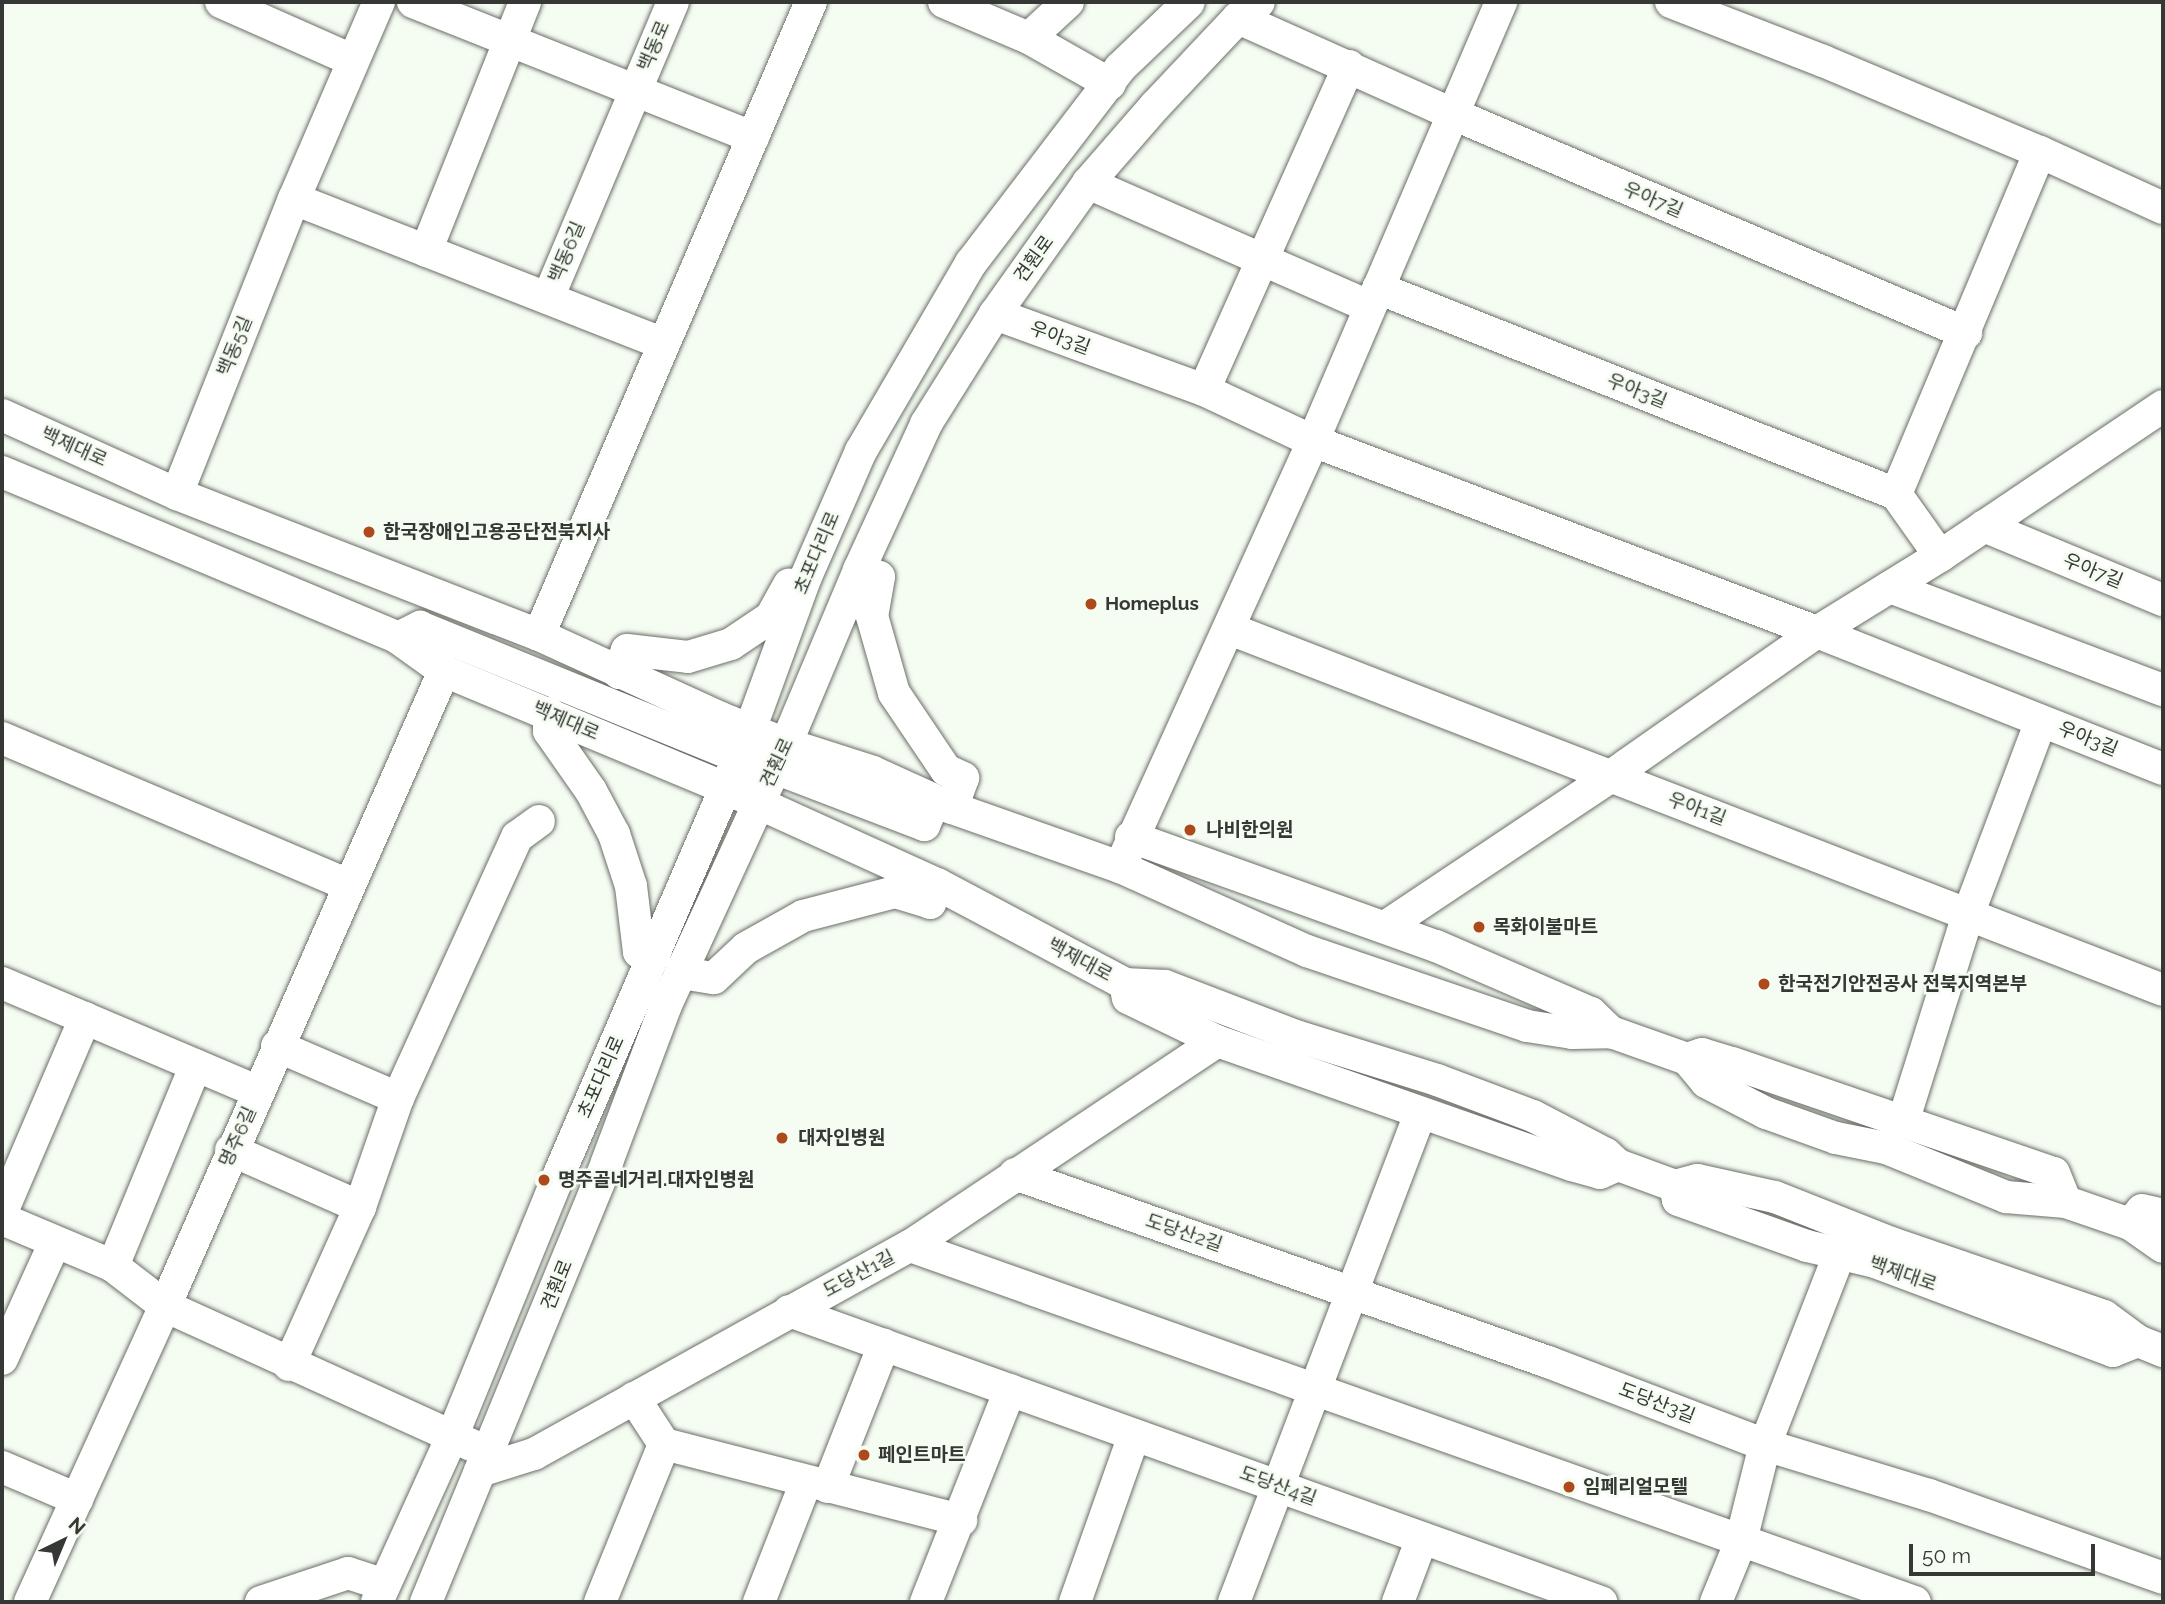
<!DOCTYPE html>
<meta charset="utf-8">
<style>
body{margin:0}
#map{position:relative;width:2165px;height:1604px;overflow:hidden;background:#f5fcf2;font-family:Raleway,"Noto Sans KR",sans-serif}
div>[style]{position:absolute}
.roads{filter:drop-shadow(0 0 2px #6a6f67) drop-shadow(0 0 2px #6a6f67)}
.minor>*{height:32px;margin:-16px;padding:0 16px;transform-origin:16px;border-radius:16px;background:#fff}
.dots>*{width:19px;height:19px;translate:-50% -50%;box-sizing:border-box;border:4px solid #f5fcf2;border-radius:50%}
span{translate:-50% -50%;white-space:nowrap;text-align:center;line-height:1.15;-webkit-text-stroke:5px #f5fcf2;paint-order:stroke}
.street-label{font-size:19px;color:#363835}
.poi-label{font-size:19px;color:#363835;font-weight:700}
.left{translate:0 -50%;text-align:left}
.frame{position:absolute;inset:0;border:4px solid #363835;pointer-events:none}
.north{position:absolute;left:28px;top:1506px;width:70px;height:70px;-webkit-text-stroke:5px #f5fcf2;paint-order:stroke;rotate:43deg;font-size:19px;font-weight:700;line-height:28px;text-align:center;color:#363835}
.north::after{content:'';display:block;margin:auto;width:24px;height:32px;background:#363835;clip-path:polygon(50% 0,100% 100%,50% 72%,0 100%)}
.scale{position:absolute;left:1909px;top:1544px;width:186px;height:32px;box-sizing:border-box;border:4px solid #363835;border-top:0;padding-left:9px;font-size:21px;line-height:24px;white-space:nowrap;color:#363835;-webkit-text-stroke:5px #f5fcf2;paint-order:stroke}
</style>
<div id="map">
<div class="roads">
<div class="minor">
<div style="left:221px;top:2px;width:143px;rotate:23.9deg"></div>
<div style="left:413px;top:2px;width:366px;rotate:21.7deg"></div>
<div style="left:944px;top:2px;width:92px;rotate:23deg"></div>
<div style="left:1029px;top:38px;width:93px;rotate:29.6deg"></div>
<div style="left:1671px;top:2px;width:163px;rotate:21.2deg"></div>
<div style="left:1823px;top:61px;width:235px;rotate:22.8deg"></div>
<div style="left:2040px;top:152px;width:135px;rotate:24.5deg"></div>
<div style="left:1238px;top:18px;width:235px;rotate:24.1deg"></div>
<div style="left:1453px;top:114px;width:558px;rotate:23.12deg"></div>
<div style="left:1029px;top:38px;width:53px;rotate:-42.7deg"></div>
<div style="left:1088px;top:183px;width:308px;rotate:23.7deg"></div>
<div style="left:294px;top:199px;width:397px;rotate:21.4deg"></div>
<div style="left:426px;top:251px;width:268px;rotate:-68.3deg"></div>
<div style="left:1378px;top:288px;width:557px;rotate:21.69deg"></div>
<div style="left:548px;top:298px;width:321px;rotate:-67.1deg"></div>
<div style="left:995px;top:314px;width:222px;rotate:20deg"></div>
<div style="left:1204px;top:390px;width:120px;rotate:25.1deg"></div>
<div style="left:1313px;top:441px;width:539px;rotate:20.76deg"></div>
<div style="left:1817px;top:632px;width:372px;rotate:21.6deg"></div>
<div style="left:1204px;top:390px;width:355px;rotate:-65.9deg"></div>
<div style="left:2px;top:415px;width:192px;rotate:24.3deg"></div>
<div style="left:177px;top:494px;width:388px;rotate:21.3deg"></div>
<div style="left:539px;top:635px;width:200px;rotate:24.5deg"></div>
<div style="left:721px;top:718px;width:70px;rotate:21.8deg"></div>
<div style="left:786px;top:744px;width:91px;rotate:17.8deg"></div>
<div style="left:873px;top:772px;width:87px;rotate:24.5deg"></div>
<div style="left:952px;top:808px;width:178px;rotate:19.4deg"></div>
<div style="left:1120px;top:867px;width:205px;rotate:24.2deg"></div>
<div style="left:1307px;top:951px;width:232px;rotate:18.8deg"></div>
<div style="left:1527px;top:1026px;width:46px;rotate:8.8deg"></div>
<div style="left:1572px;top:1033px;width:39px;rotate:-1deg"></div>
<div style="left:1611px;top:1032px;width:81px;rotate:19.6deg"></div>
<div style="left:1687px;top:1059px;width:30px;rotate:50deg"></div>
<div style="left:1706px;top:1082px;width:68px;rotate:27.3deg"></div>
<div style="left:1766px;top:1113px;width:74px;rotate:19.7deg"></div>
<div style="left:1836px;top:1138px;width:51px;rotate:11.3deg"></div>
<div style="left:1886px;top:1148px;width:130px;rotate:22.2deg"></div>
<div style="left:2006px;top:1197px;width:60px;rotate:4.8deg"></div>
<div style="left:2066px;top:1202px;width:68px;rotate:19deg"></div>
<div style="left:2130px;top:1224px;width:40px;rotate:34.9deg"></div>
<div style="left:2px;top:472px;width:429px;rotate:22.7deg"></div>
<div style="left:398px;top:638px;width:57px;rotate:35.7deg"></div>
<div style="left:444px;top:671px;width:304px;rotate:22.6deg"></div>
<div style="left:725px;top:788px;width:233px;rotate:24.4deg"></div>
<div style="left:937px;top:884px;width:213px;rotate:28deg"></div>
<div style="left:1125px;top:984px;width:40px;rotate:2.9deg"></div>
<div style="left:1165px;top:986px;width:140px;rotate:20.9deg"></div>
<div style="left:1296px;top:1036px;width:148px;rotate:17.3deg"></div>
<div style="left:1437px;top:1080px;width:103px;rotate:20.6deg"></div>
<div style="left:1533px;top:1116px;width:82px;rotate:27.5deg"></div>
<div style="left:1606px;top:1154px;width:16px;rotate:43deg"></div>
<div style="left:1618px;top:1165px;width:61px;rotate:20.2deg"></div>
<div style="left:1675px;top:1186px;width:23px;rotate:-15deg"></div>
<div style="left:1697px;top:1180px;width:80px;rotate:12.3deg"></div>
<div style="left:1775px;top:1197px;width:125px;rotate:21.6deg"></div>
<div style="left:1891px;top:1243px;width:225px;rotate:18.9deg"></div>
<div style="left:2104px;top:1316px;width:42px;rotate:36.3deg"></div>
<div style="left:2138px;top:1341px;width:27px;rotate:22deg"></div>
<div style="left:177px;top:494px;width:317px;rotate:-68.4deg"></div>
<div style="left:294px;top:199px;width:215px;rotate:-66.7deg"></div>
<div style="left:1984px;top:526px;width:194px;rotate:22.5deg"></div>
<div style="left:1940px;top:556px;width:76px;rotate:-125.4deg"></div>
<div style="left:1896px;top:494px;width:371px;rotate:-67.2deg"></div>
<div style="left:859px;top:570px;width:21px;rotate:19deg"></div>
<div style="left:879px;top:577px;width:40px;rotate:100deg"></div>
<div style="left:872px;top:616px;width:80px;rotate:74.1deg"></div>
<div style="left:894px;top:693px;width:93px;rotate:56deg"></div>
<div style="left:946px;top:770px;width:19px;rotate:25deg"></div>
<div style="left:963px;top:778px;width:32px;rotate:110deg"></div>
<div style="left:1890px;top:587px;width:292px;rotate:20.7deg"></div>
<div style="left:1230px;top:629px;width:1000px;rotate:21.15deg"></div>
<div style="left:539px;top:635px;width:689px;rotate:-66.75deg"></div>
<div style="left:398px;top:638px;width:25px;rotate:-27deg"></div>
<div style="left:420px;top:627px;width:344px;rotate:22.2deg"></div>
<div style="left:738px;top:757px;width:22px;rotate:-16deg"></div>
<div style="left:619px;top:673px;width:24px;rotate:-71deg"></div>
<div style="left:627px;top:650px;width:61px;rotate:6.5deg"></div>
<div style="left:688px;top:657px;width:45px;rotate:-16.8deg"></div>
<div style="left:731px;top:644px;width:48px;rotate:-34deg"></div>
<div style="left:771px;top:617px;width:37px;rotate:-61deg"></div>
<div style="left:549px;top:713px;width:18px;rotate:90deg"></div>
<div style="left:549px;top:731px;width:73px;rotate:55deg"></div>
<div style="left:591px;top:791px;width:49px;rotate:61.9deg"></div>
<div style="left:614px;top:834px;width:55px;rotate:71.9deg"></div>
<div style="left:631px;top:886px;width:66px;rotate:83.1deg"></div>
<div style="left:639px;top:952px;width:16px;rotate:15deg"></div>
<div style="left:2px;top:738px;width:377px;rotate:23deg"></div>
<div style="left:758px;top:775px;width:18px;rotate:-22deg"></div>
<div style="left:775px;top:768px;width:160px;rotate:20.9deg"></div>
<div style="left:924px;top:825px;width:26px;rotate:-65deg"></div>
<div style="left:1131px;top:837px;width:324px;rotate:19.7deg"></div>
<div style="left:1436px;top:946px;width:169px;rotate:23.4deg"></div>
<div style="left:1591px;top:1013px;width:28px;rotate:44deg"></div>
<div style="left:1120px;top:867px;width:468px;rotate:-65.6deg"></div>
<div style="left:1313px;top:441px;width:478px;rotate:-66.8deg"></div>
<div style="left:1385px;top:927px;width:272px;rotate:-33.7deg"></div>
<div style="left:1611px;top:776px;width:251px;rotate:-35deg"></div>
<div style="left:1817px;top:632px;width:145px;rotate:-31.7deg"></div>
<div style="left:1940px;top:556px;width:269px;rotate:-33.9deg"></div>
<div style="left:681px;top:973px;width:33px;rotate:9deg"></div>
<div style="left:714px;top:978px;width:44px;rotate:-43.2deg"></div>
<div style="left:746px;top:948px;width:65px;rotate:-29.3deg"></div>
<div style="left:803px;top:916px;width:95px;rotate:-14.6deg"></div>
<div style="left:895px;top:892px;width:37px;rotate:17deg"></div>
<div style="left:930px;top:903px;width:20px;rotate:-70deg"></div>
<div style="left:2px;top:983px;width:277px;rotate:23deg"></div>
<div style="left:1125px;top:984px;width:14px;rotate:78deg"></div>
<div style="left:1128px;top:998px;width:99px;rotate:25.8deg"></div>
<div style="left:1217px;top:1041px;width:376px;rotate:19.3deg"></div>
<div style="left:1572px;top:1165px;width:29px;rotate:16deg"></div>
<div style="left:1600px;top:1173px;width:20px;rotate:-24deg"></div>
<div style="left:277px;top:1046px;width:132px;rotate:23.3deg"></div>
<div style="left:1687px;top:1059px;width:16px;rotate:-18deg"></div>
<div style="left:1702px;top:1054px;width:31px;rotate:17deg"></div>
<div style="left:1732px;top:1063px;width:340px;rotate:18.9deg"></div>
<div style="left:2054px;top:1173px;width:31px;rotate:68deg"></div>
<div style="left:1904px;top:1119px;width:214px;rotate:-72.6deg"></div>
<div style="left:1968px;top:915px;width:207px;rotate:-69.4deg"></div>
<div style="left:231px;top:1150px;width:141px;rotate:23.8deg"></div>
<div style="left:1015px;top:1174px;width:565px;rotate:19.43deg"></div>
<div style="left:1548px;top:1362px;width:232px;rotate:20.9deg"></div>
<div style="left:1765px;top:1445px;width:171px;rotate:17deg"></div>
<div style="left:1929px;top:1495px;width:248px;rotate:19.5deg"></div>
<div style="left:1675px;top:1186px;width:14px;rotate:78deg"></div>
<div style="left:1678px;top:1200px;width:137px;rotate:19.6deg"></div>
<div style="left:1807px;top:1246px;width:70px;rotate:13.2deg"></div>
<div style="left:1875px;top:1262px;width:254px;rotate:20.5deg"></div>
<div style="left:2113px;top:1351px;width:27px;rotate:-22deg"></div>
<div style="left:2px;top:1212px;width:211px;rotate:-66.8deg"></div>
<div style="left:2px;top:1219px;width:121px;rotate:22.9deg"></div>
<div style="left:113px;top:1266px;width:66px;rotate:37.6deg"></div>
<div style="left:165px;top:1306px;width:337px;rotate:24.4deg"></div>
<div style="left:2130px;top:1224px;width:18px;rotate:-49deg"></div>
<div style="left:2142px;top:1210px;width:22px;rotate:13deg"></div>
<div style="left:910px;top:1246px;width:1066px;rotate:19.51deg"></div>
<div style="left:113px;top:1266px;width:217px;rotate:-67.6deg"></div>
<div style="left:789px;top:1311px;width:863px;rotate:19.72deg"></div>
<div style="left:2px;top:1359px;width:128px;rotate:-65.6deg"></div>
<div style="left:289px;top:1365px;width:173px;rotate:-65.8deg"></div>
<div style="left:360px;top:1207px;width:115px;rotate:-70.8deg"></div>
<div style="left:398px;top:1098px;width:287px;rotate:-65.5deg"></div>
<div style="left:517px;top:837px;width:27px;rotate:-36deg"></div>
<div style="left:634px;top:1398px;width:55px;rotate:56.9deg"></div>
<div style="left:2px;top:1467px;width:82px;rotate:23.1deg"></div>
<div style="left:480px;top:1471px;width:57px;rotate:-17.5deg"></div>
<div style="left:534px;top:1454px;width:430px;rotate:-29deg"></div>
<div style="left:910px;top:1246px;width:369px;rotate:-33.7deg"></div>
<div style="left:828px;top:1487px;width:153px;rotate:-68.5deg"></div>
<div style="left:30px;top:1602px;width:325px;rotate:-65.5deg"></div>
<div style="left:165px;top:1306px;width:694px;rotate:-66.28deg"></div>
<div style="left:261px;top:1602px;width:92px;rotate:-18.4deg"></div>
<div style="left:348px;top:1573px;width:38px;rotate:18deg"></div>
<div style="left:377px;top:1602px;width:181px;rotate:-65.6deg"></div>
<div style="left:452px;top:1437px;width:286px;rotate:-67.8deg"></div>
<div style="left:560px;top:1172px;width:481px;rotate:-66.7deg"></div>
<div style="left:750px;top:730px;width:161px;rotate:-70deg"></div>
<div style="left:805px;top:579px;width:140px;rotate:-66.4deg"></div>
<div style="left:861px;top:451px;width:218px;rotate:-59.7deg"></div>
<div style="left:971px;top:263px;width:245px;rotate:-52.6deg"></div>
<div style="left:1120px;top:68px;width:95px;rotate:-43.7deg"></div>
<div style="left:426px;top:1602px;width:476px;rotate:-67.6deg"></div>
<div style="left:607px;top:1162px;width:168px;rotate:-69.4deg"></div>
<div style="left:666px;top:1005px;width:287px;rotate:-65.3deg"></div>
<div style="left:786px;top:744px;width:189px;rotate:-67.2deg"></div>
<div style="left:859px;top:570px;width:161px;rotate:-65.3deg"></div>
<div style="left:926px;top:424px;width:130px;rotate:-57.9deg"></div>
<div style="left:995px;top:314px;width:161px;rotate:-54.6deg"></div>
<div style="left:1088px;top:183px;width:102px;rotate:-49deg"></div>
<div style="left:1155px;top:106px;width:121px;rotate:-46.7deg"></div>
<div style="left:1238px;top:18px;width:26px;rotate:-37deg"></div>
<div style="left:600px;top:1602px;width:170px;rotate:-67.9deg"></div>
<div style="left:664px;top:1444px;width:307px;rotate:14.4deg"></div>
<div style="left:759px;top:1602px;width:129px;rotate:-68.6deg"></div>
<div style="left:926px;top:1602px;width:228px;rotate:-68.4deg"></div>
<div style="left:1075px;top:1602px;width:177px;rotate:-70.5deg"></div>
<div style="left:1234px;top:1602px;width:522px;rotate:-69.14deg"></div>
<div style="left:1398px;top:1602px;width:68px;rotate:-69.4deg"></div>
<div style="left:1716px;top:1602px;width:66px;rotate:-67.7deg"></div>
<div style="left:1741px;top:1541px;width:99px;rotate:-76deg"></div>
<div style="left:1765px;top:1445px;width:204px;rotate:-68.7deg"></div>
</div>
</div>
<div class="dots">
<div style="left:369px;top:532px;background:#ae491c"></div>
<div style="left:1091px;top:604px;background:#ae491c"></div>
<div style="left:1190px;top:830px;background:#ae491c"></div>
<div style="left:1479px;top:927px;background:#ae491c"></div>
<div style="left:1764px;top:984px;background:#ae491c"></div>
<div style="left:782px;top:1138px;background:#ae491c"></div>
<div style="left:544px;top:1180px;background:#ae491c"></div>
<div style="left:864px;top:1455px;background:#ae491c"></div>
<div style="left:1569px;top:1487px;background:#ae491c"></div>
</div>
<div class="street-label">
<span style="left:654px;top:46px;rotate:-67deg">백동로</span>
<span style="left:1653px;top:200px;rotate:23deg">우아7길</span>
<span style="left:567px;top:252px;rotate:-67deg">백동6길</span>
<span style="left:1034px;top:259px;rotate:-54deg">견훤로</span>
<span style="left:1060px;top:338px;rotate:20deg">우아3길</span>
<span style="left:235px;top:346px;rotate:-68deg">백동5길</span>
<span style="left:1637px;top:391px;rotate:22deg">우아3길</span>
<span style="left:74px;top:447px;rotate:24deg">백제대로</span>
<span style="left:817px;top:553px;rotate:-67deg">초포다리로</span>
<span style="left:2093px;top:571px;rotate:22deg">우아7길</span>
<span style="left:566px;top:721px;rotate:23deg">백제대로</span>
<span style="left:2088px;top:739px;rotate:22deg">우아3길</span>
<span style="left:777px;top:763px;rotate:-65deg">견훤로</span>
<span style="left:1697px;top:809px;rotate:21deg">우아1길</span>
<span style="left:1080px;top:960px;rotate:28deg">백제대로</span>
<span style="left:601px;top:1077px;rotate:-66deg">초포다리로</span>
<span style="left:238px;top:1137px;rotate:-66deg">명주6길</span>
<span style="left:1184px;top:1233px;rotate:19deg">도당산2길</span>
<span style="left:859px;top:1274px;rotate:-28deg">도당산1길</span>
<span style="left:1903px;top:1274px;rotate:19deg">백제대로</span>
<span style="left:557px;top:1285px;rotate:-68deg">견훤로</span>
<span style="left:1657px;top:1403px;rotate:21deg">도당산3길</span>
<span style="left:1278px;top:1486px;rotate:20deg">도당산4길</span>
</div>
<div class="poi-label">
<span class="left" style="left:383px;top:532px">한국장애인고용공단전북지사</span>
<span class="left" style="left:1105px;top:604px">Homeplus</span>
<span class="left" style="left:1206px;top:830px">나비한의원</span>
<span class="left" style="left:1493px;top:927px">목화이불마트</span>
<span class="left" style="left:1778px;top:984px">한국전기안전공사 전북지역본부</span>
<span class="left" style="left:798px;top:1138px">대자인병원</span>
<span class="left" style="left:558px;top:1180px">명주골네거리.대자인병원</span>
<span class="left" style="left:878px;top:1455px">페인트마트</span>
<span class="left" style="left:1583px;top:1487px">임페리얼모텔</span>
</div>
<div class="frame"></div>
<div class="north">N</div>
<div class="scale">50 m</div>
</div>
